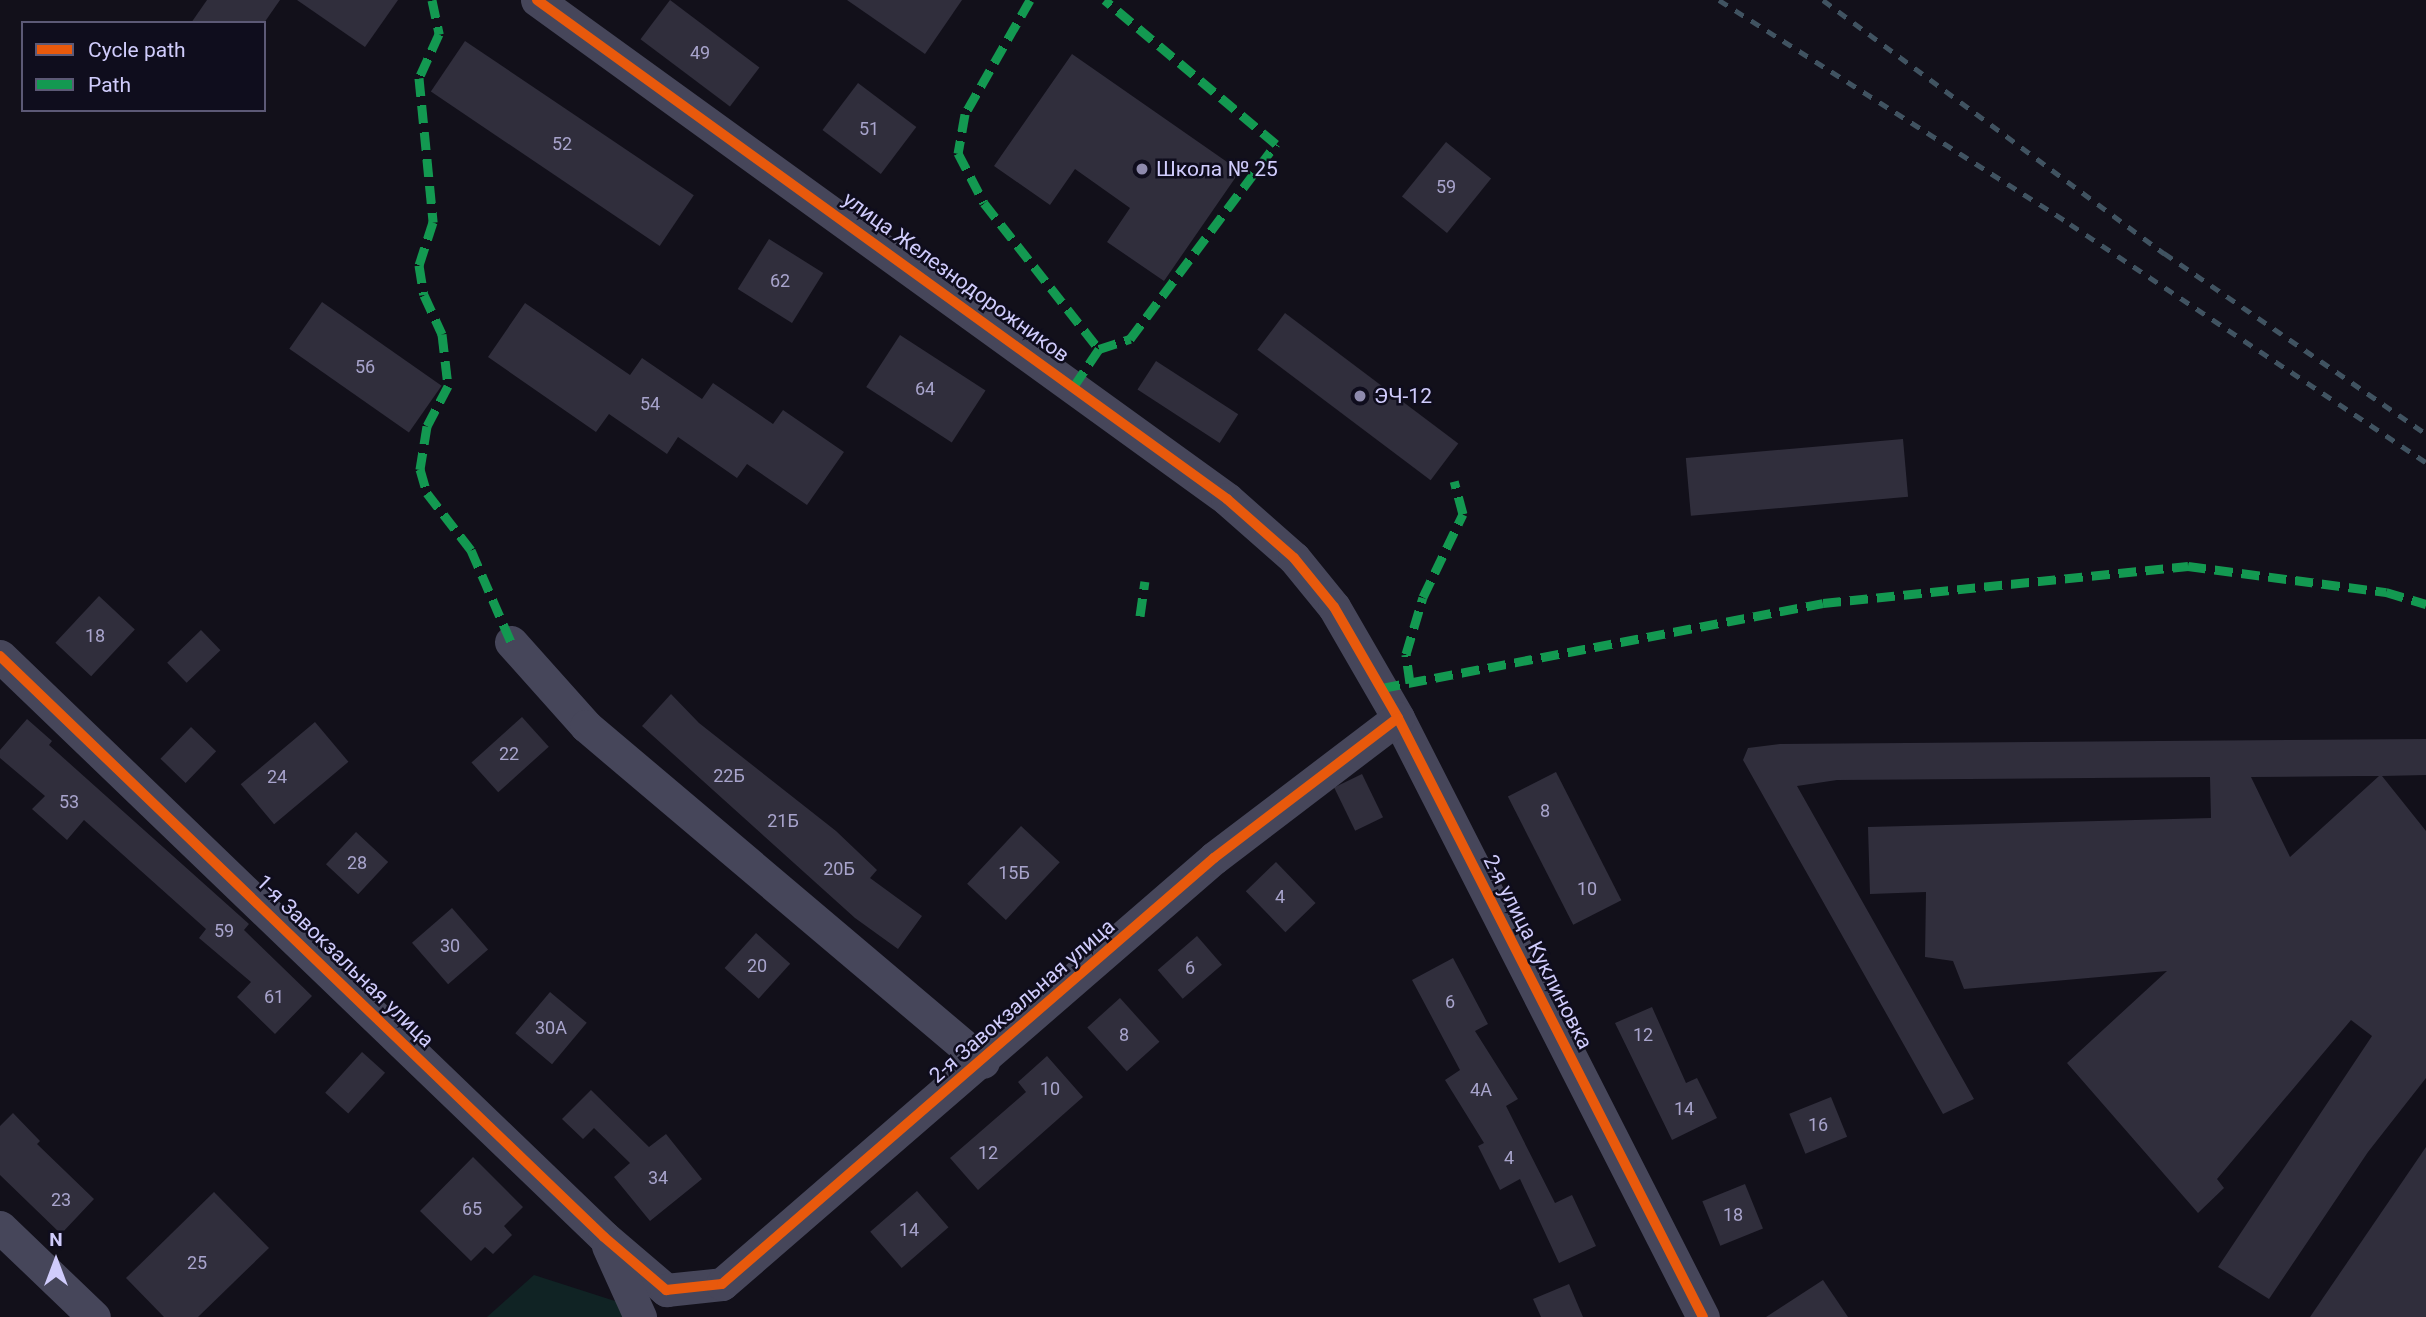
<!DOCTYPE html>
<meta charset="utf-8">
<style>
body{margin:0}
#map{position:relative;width:2426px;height:1317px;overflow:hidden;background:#12101a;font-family:Roboto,sans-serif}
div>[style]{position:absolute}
.green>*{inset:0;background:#102324}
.building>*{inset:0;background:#302e3c;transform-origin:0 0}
.minor>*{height:33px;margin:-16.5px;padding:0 16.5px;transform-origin:16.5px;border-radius:16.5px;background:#46465a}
.rail>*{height:5px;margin-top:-2.5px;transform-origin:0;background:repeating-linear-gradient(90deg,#405361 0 10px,transparent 0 19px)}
.quiet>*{height:9px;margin-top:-4.5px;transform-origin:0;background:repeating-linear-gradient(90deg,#139951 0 18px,transparent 0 27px)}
.cycleway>*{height:10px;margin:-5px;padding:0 5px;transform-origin:5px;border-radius:5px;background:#e8590c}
.dots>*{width:19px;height:19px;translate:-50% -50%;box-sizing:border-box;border:4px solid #0f0d1d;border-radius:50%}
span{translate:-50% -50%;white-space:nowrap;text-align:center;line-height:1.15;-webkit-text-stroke:5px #0f0d1d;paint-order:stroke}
.number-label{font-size:18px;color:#a8a4cc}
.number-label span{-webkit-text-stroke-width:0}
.poi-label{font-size:21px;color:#d0ccfc}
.left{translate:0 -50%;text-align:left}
.street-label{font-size:21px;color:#d0ccfc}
.legend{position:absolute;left:21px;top:21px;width:245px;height:91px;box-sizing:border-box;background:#0f0d1d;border:2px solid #5c5976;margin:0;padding:9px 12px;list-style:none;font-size:21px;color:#d0ccfc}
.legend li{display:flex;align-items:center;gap:14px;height:35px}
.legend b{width:35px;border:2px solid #5c5976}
.north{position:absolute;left:21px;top:1226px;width:70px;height:70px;-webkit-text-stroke:5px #0f0d1d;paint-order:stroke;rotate:0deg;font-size:19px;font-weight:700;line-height:28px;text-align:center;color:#d0ccfc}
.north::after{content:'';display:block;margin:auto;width:24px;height:32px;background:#d0ccfc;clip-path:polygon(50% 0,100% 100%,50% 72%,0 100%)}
</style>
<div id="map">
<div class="green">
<div style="clip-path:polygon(534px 1275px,646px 1311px,654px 1317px,487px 1317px)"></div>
</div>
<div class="building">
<div style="clip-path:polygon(207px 0,280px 0,264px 23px,191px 23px)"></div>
<div style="clip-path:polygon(297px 0,398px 0,365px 47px)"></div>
<div style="left:670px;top:0;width:112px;height:49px;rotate:37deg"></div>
<div style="clip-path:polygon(847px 0,962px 0,925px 54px)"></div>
<div style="left:465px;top:41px;width:276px;height:61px;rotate:34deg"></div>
<div style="clip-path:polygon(1072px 54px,1240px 171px,1164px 281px,1107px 242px,1130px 208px,1075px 169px,1050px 205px,994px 166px)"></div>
<div style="left:858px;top:83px;width:73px;height:59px;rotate:37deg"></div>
<div style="left:1446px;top:142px;width:58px;height:70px;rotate:39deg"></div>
<div style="left:769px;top:239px;width:64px;height:59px;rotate:32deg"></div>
<div style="left:322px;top:302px;width:146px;height:57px;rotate:35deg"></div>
<div style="clip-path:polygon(525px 303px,630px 375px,642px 358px,702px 399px,713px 383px,773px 424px,783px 410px,844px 452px,807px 505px,747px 464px,737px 478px,678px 437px,667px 454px,609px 414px,596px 432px,488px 357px)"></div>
<div style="left:1285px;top:313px;width:217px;height:46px;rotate:37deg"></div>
<div style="left:900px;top:335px;width:102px;height:62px;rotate:33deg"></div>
<div style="left:1156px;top:361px;width:98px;height:34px;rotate:33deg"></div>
<div style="left:1903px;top:439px;width:58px;height:218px;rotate:85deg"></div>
<div style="left:99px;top:596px;width:49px;height:64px;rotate:43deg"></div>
<div style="left:201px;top:630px;width:28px;height:47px;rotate:46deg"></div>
<div style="clip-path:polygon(671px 694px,699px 723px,836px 831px,877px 870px,870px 878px,922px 916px,898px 949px,855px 918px,642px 726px)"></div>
<div style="left:522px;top:717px;width:40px;height:68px;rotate:48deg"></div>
<div style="clip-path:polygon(27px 719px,52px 741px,49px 745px,249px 924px,244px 930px,312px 996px,275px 1034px,237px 997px,251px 982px,199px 938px,206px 929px,84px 820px,67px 840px,32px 809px,45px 796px,0 758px,0 750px)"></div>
<div style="left:315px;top:722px;width:52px;height:97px;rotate:50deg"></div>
<div style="left:191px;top:727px;width:35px;height:44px;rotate:44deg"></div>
<div style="clip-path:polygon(evenodd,2426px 739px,2426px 775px,2382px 776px,2426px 831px,2426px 1078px,2368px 1152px,2269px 1299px,2218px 1267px,2372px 1036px,2351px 1020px,2217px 1179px,2224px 1188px,2198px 1213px,2067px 1063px,2167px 971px,1964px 989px,1953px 961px,1925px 957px,1926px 892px,1870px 894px,1868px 827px,2211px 818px,2210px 777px,1837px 780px,1797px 786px,1974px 1099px,1943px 1114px,1743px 760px,1748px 748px,1780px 744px,2426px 739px,2360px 776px,2379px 776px,2290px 857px,2251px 777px,2360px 776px)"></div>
<div style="left:1556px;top:772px;width:144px;height:54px;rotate:63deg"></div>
<div style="left:1362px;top:774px;width:48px;height:31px;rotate:64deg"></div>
<div style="left:1021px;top:826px;width:53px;height:79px;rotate:43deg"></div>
<div style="left:356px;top:832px;width:44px;height:44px;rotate:43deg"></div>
<div style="left:1276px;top:862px;width:57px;height:42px;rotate:46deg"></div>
<div style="left:452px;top:908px;width:55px;height:53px;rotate:49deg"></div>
<div style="left:756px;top:933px;width:46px;height:47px;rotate:42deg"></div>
<div style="left:1197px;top:936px;width:38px;height:52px;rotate:49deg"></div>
<div style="clip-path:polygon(1453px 958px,1488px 1024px,1475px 1031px,1518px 1099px,1506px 1106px,1555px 1203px,1572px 1195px,1596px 1246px,1559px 1263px,1520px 1179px,1500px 1190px,1478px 1146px,1484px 1143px,1445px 1080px,1460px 1070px,1412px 980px)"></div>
<div style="left:550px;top:992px;width:48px;height:54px;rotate:40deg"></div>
<div style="left:1120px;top:998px;width:59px;height:44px;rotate:48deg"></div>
<div style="clip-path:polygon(1652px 1007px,1686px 1083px,1697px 1078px,1717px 1118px,1672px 1140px,1615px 1023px)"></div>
<div style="left:362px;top:1052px;width:31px;height:55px;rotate:42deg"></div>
<div style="clip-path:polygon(1047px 1056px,1083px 1097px,978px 1190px,950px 1158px,1026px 1092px,1018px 1082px)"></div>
<div style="clip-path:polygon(591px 1090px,649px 1147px,666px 1134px,702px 1179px,650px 1221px,614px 1177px,630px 1163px,594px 1128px,583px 1139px,562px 1119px)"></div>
<div style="left:1831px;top:1097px;width:43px;height:45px;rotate:68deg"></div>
<div style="clip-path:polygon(13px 1113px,40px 1141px,37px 1144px,94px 1199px,61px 1234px,0 1175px,0 1126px)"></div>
<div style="clip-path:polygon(2426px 1147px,2426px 1317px,2310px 1317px)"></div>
<div style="clip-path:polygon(473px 1157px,523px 1207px,504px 1226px,512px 1235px,493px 1254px,485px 1247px,471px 1261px,420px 1211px)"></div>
<div style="left:1745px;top:1184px;width:48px;height:46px;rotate:68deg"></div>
<div style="left:917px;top:1191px;width:48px;height:62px;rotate:49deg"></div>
<div style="clip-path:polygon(214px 1192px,269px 1248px,198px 1317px,164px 1317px,126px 1278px)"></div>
<div style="clip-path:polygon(1823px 1280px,1848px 1317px,1766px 1317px)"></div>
<div style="clip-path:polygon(1569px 1284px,1583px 1317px,1541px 1317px,1533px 1299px)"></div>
</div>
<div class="minor">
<div style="left:537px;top:0;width:852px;rotate:35.87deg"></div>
<div style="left:1227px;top:499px;width:89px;rotate:41.4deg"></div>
<div style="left:1294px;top:558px;width:63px;rotate:50.8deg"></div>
<div style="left:1334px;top:607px;width:128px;rotate:60deg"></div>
<div style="left:1398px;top:718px;width:672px;rotate:63.02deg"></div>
<div style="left:511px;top:642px;width:113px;rotate:48.2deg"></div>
<div style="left:586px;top:726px;width:520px;rotate:40.24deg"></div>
<div style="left:0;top:656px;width:838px;rotate:43.89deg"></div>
<div style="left:604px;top:1237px;width:82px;rotate:40.5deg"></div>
<div style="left:666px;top:1290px;width:56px;rotate:-6.1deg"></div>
<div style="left:722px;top:1284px;width:651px;rotate:-40.89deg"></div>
<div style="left:1214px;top:858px;width:231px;rotate:-37.3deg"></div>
<div style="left:0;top:1227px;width:130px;rotate:43.8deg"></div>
<div style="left:608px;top:1246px;width:78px;rotate:65.7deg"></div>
</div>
<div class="rail">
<div style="left:1719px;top:0;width:416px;rotate:32.5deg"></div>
<div style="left:2070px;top:224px;width:428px;rotate:33.8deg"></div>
<div style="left:1823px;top:0;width:425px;rotate:36.6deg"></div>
<div style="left:2164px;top:253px;width:318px;rotate:34.6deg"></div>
</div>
<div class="quiet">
<div style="left:432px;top:0;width:35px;rotate:78deg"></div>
<div style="left:439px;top:34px;width:48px;rotate:114.4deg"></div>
<div style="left:419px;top:78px;width:145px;rotate:84.4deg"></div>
<div style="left:433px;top:222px;width:45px;rotate:108deg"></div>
<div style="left:419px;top:265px;width:30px;rotate:81deg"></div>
<div style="left:424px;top:295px;width:43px;rotate:65.2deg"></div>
<div style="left:442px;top:334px;width:52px;rotate:83.4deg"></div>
<div style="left:448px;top:386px;width:45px;rotate:117.7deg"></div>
<div style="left:427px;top:426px;width:44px;rotate:99.2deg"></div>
<div style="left:420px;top:469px;width:25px;rotate:74deg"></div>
<div style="left:427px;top:493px;width:72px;rotate:52.3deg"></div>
<div style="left:471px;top:550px;width:100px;rotate:66.5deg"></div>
<div style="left:1030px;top:0;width:131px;rotate:119.7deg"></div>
<div style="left:965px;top:114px;width:40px;rotate:100deg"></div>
<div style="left:958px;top:153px;width:56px;rotate:62.5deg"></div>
<div style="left:984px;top:203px;width:186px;rotate:51.8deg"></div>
<div style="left:1099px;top:349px;width:45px;rotate:124deg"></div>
<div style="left:1099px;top:349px;width:33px;rotate:-18deg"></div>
<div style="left:1130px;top:339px;width:244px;rotate:-53.2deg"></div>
<div style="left:1276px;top:144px;width:224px;rotate:-139.9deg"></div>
<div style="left:1140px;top:616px;width:35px;rotate:-82deg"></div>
<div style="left:1410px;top:683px;width:29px;rotate:-98deg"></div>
<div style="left:1406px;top:654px;width:59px;rotate:-73.4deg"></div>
<div style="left:1423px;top:597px;width:92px;rotate:-64.3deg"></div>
<div style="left:1463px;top:514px;width:34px;rotate:-105deg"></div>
<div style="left:1382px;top:688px;width:449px;rotate:-10.9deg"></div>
<div style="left:1823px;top:603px;width:367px;rotate:-5.8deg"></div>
<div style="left:2188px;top:566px;width:200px;rotate:7.5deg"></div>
<div style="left:2386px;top:592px;width:42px;rotate:16.7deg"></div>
</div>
<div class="cycleway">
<div style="left:537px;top:0;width:852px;rotate:35.87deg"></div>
<div style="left:1227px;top:499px;width:89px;rotate:41.4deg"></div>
<div style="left:1294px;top:558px;width:63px;rotate:50.8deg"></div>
<div style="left:1334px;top:607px;width:128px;rotate:60deg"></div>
<div style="left:1398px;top:718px;width:672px;rotate:63.02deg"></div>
<div style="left:0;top:656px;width:838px;rotate:43.89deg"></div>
<div style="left:604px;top:1237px;width:82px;rotate:40.5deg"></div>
<div style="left:666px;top:1290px;width:56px;rotate:-6.1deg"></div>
<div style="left:722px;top:1284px;width:651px;rotate:-40.89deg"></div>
<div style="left:1214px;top:858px;width:231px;rotate:-37.3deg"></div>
</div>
<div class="dots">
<div style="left:1142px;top:169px;background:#8e8aad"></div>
<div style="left:1360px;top:396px;background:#8e8aad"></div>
</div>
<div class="number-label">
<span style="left:700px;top:53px">49</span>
<span style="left:869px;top:129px">51</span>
<span style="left:562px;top:144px">52</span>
<span style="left:1446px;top:187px">59</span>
<span style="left:780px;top:281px">62</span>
<span style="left:365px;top:367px">56</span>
<span style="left:925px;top:389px">64</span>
<span style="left:650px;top:404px">54</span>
<span style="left:95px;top:636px">18</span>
<span style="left:509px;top:754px">22</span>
<span style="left:729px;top:776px">22Б</span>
<span style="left:277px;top:777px">24</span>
<span style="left:69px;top:802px">53</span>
<span style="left:1545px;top:811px">8</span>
<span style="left:783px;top:821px">21Б</span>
<span style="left:357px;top:863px">28</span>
<span style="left:839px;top:869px">20Б</span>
<span style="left:1014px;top:873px">15Б</span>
<span style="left:1587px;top:889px">10</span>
<span style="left:1280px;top:897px">4</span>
<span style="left:224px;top:931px">59</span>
<span style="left:450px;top:946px">30</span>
<span style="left:757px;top:966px">20</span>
<span style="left:1190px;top:968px">6</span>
<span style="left:274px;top:997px">61</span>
<span style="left:1450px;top:1002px">6</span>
<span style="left:551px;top:1028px">30А</span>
<span style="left:1124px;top:1035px">8</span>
<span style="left:1643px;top:1035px">12</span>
<span style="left:1050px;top:1089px">10</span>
<span style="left:1481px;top:1090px">4А</span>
<span style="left:1684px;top:1109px">14</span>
<span style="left:1818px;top:1125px">16</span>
<span style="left:988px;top:1153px">12</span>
<span style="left:1509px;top:1158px">4</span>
<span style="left:658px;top:1178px">34</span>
<span style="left:61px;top:1200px">23</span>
<span style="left:472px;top:1209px">65</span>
<span style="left:1733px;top:1215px">18</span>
<span style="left:909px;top:1230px">14</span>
<span style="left:197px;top:1263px">25</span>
</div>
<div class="poi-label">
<span class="left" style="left:1156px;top:169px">Школа № 25</span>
<span class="left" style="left:1374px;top:396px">ЭЧ-12</span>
</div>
<div class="street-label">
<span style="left:956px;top:277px;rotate:36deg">улица Железнодорожников</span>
<span style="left:1538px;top:952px;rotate:63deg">2-я улица Куклиновка</span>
<span style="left:345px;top:961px;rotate:44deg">1-я Завокзальная улица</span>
<span style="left:1022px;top:1001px;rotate:-41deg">2-я Завокзальная улица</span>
</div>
<ul class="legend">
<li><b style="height:9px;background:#e8590c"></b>Cycle path</li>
<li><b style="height:9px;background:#139951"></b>Path</li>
</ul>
<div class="north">N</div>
</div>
